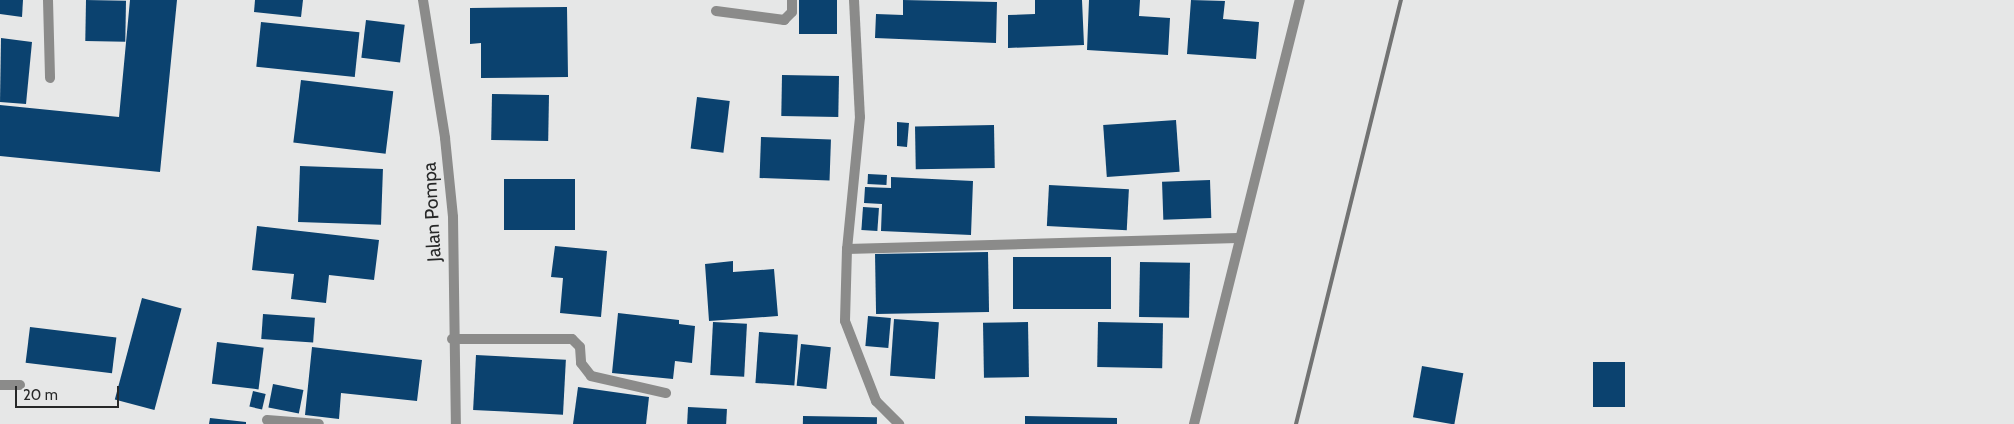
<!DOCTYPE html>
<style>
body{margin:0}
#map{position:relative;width:2014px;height:424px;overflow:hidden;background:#e6e7e7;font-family:Cabin,sans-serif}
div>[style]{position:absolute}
.building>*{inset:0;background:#0b426f;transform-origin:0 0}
.minor>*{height:10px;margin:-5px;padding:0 5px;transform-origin:5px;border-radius:5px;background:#8b8b8a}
.rail>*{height:4px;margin:-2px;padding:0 2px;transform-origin:2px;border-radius:2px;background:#727373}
span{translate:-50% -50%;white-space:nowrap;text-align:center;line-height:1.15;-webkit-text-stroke:5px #e6e7e7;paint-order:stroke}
.street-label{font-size:19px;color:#272828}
.scale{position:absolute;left:15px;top:386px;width:104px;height:22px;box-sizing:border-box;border:2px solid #272828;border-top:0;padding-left:6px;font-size:15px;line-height:18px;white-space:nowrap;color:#272828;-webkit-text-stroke:4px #e6e7e7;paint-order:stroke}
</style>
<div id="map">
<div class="building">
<div style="clip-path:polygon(0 0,23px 0,22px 17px,0 14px)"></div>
<div style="left:86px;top:0;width:40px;height:41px;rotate:1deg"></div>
<div style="clip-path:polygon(130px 0,177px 0,160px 172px,0 156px,0 105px,119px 117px)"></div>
<div style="clip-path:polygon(255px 0,303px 0,301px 17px,254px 12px)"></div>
<div style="left:799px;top:0;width:38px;height:34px"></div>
<div style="clip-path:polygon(903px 0,997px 2px,996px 43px,875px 38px,876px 14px,903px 15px)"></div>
<div style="clip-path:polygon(1035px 0,1082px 0,1084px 45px,1008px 48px,1008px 15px,1035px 14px)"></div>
<div style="clip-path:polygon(1089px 0,1140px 0,1139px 16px,1170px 18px,1168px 55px,1087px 50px)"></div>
<div style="clip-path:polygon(1191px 0,1225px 1px,1223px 19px,1259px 22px,1256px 59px,1187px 54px)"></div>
<div style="clip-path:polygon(567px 7px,568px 77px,481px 78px,481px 43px,470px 44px,470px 8px)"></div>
<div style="left:366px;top:20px;width:39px;height:38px;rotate:7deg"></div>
<div style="left:261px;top:22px;width:99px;height:45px;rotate:6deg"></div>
<div style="clip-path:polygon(1px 38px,32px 42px,26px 104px,0 102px)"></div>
<div style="left:782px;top:75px;width:57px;height:41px;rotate:1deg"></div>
<div style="left:301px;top:80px;width:93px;height:63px;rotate:7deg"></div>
<div style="left:492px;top:94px;width:57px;height:46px;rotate:1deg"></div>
<div style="left:697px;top:97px;width:33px;height:52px;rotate:7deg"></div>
<div style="left:1176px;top:120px;width:52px;height:73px;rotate:86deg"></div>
<div style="clip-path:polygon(897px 122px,909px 123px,907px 147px,897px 146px)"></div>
<div style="left:994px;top:125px;width:43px;height:79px;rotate:89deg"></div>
<div style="left:761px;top:137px;width:70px;height:41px;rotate:2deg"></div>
<div style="left:300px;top:166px;width:83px;height:56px;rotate:2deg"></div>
<div style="left:868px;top:174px;width:19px;height:10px;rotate:3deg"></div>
<div style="clip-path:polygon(891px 177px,973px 181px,971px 235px,881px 231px,882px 204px,864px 203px,865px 187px,891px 188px)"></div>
<div style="left:504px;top:179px;width:71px;height:51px"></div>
<div style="left:1210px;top:180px;width:38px;height:48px;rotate:88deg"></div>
<div style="left:1049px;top:185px;width:80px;height:41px;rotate:3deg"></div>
<div style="left:863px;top:207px;width:16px;height:23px;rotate:4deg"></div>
<div style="clip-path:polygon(257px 226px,379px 240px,374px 280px,329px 275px,326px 303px,291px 299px,294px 274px,252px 270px)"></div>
<div style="clip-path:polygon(555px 246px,607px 251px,601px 317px,560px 313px,563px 278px,551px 277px)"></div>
<div style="left:988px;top:252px;width:60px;height:113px;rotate:89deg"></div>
<div style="left:1013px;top:257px;width:98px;height:52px"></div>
<div style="clip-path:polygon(733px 261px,733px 272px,774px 269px,778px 316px,709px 321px,705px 264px)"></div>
<div style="left:1140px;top:262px;width:50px;height:55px;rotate:1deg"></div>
<div style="left:142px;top:298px;width:41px;height:105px;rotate:15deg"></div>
<div style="clip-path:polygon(618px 313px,679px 320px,679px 324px,695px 326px,692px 363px,675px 361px,673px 379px,612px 373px)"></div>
<div style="left:263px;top:314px;width:52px;height:25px;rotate:4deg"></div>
<div style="left:868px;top:316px;width:23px;height:30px;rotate:5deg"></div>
<div style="left:894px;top:319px;width:45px;height:57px;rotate:4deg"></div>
<div style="left:713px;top:322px;width:34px;height:53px;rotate:3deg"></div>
<div style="left:1028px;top:322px;width:55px;height:45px;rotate:89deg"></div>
<div style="left:1098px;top:322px;width:65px;height:45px;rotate:1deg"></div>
<div style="left:30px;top:327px;width:87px;height:36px;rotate:7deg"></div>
<div style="left:759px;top:332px;width:39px;height:51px;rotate:4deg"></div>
<div style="left:217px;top:342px;width:47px;height:42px;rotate:7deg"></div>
<div style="left:801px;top:344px;width:30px;height:42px;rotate:6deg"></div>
<div style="clip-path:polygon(312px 347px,422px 360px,417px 401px,341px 393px,339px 419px,305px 415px)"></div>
<div style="left:476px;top:355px;width:90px;height:55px;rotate:3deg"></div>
<div style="left:1593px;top:362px;width:32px;height:45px"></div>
<div style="left:1422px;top:366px;width:42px;height:52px;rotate:10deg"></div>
<div style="left:273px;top:384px;width:31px;height:24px;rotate:11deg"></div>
<div style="clip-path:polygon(578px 387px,649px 397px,646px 424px,573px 424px)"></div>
<div style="left:253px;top:391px;width:13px;height:16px;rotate:13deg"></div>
<div style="left:688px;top:407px;width:39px;height:17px;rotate:3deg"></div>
<div style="left:803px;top:416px;width:74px;height:8px;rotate:1deg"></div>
<div style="clip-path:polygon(1025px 416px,1117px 418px,1117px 424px,1025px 424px)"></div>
<div style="clip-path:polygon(210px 418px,246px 422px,246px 424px,209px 424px)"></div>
</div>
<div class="minor">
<div style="left:48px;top:0;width:78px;rotate:88.5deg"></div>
<div style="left:423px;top:0;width:140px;rotate:80.9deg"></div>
<div style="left:445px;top:138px;width:79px;rotate:84.2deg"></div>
<div style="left:453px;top:217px;width:207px;rotate:89.2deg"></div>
<div style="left:854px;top:0;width:117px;rotate:87.1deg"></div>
<div style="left:860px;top:117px;width:133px;rotate:95.6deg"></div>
<div style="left:847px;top:249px;width:72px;rotate:91.6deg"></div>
<div style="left:845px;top:321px;width:86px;rotate:68.8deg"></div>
<div style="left:876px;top:401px;width:33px;rotate:45deg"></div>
<div style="left:716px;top:11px;width:69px;rotate:7.5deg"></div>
<div style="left:784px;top:20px;width:11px;rotate:-45deg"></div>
<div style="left:792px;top:12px;width:12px;rotate:-90deg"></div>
<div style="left:847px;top:249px;width:391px;rotate:-1.6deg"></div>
<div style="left:452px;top:339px;width:120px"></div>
<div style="left:572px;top:339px;width:11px;rotate:45deg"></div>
<div style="left:580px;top:347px;width:16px;rotate:86deg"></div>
<div style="left:581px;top:363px;width:16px;rotate:52deg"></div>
<div style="left:591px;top:376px;width:77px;rotate:12.8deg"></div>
<div style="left:0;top:385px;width:20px"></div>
<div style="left:267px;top:420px;width:52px;rotate:4.4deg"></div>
<div style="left:1194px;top:424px;width:437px;rotate:-76deg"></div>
</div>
<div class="rail">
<div style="left:1296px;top:424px;width:437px;rotate:-76.1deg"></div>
</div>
<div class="street-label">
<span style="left:432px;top:212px;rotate:-93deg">Jalan Pompa</span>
</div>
<div class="scale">20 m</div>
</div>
